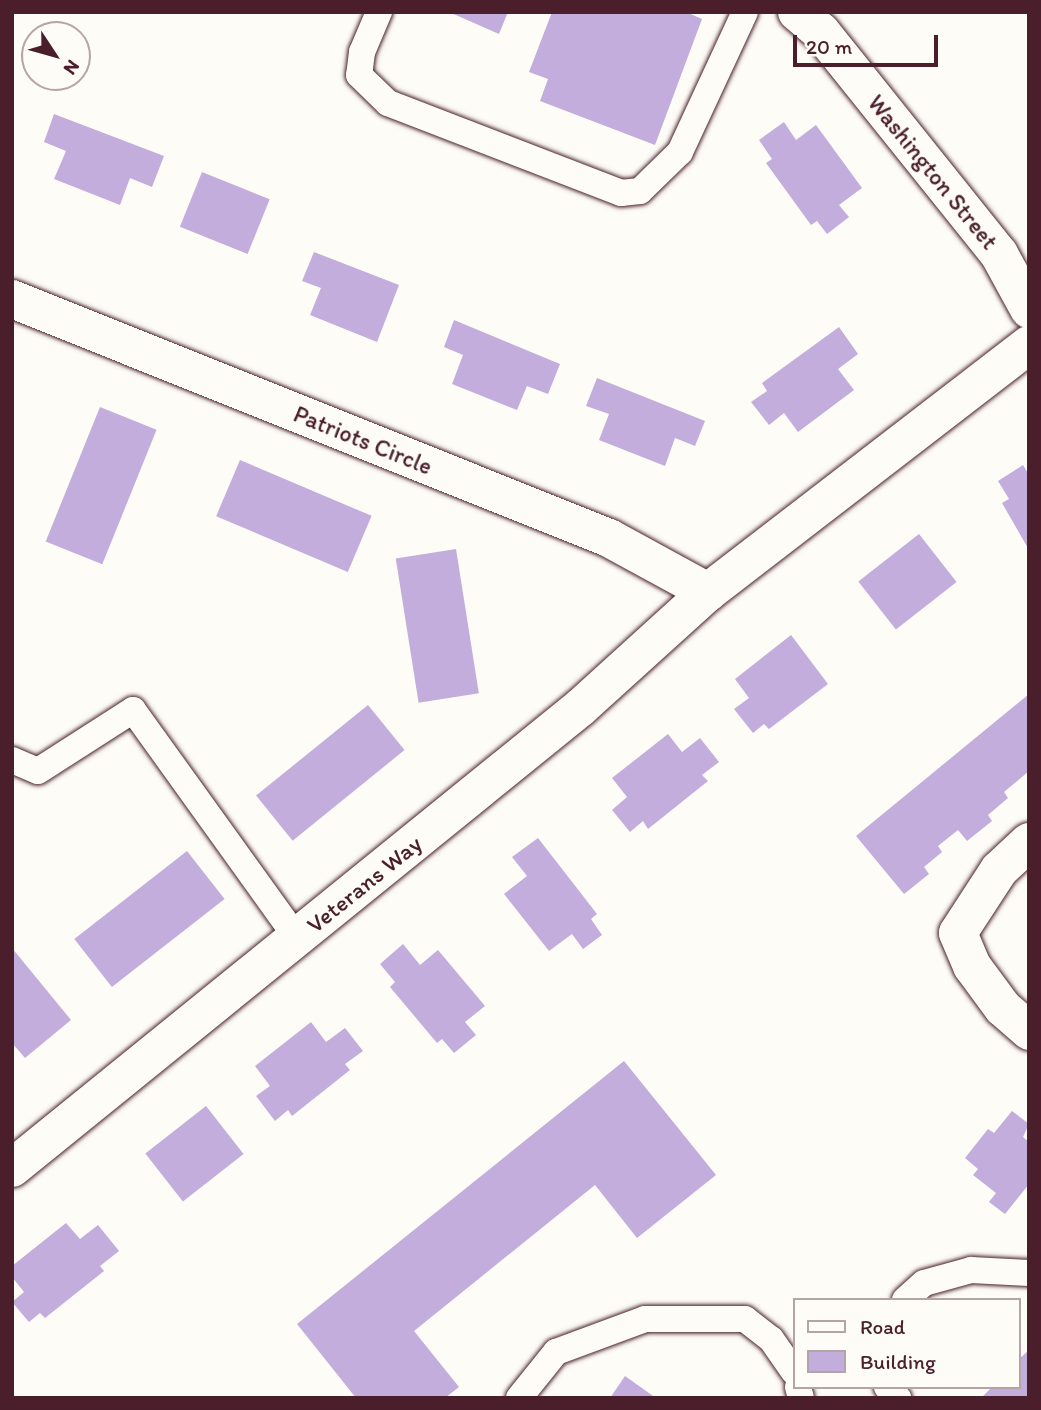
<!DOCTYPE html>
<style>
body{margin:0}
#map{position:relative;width:1041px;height:1410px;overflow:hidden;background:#fdfcf7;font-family:Itim,sans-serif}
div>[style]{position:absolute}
.building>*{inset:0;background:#c3addc;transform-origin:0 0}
.roads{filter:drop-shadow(0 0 2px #4a1f2b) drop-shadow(0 0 2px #4a1f2b)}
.service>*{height:26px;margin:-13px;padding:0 13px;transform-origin:13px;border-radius:13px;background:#fdfcf7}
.minor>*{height:38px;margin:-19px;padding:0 19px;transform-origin:19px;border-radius:19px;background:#fdfcf7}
.secondary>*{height:38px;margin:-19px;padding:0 19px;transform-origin:19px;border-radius:19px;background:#fdfcf7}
span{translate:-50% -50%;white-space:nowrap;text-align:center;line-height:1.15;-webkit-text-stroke:6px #fdfcf7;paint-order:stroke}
.street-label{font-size:24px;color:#4a1f2b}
.frame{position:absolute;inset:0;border:14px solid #4a1f2b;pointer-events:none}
.legend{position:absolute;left:793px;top:1298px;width:228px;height:91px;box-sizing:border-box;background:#fdfcf7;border:2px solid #b5a4a5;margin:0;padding:9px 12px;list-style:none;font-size:21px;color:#4a1f2b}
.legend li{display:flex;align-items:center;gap:14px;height:35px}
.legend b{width:35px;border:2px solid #b5a4a5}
.north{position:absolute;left:21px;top:21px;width:70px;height:70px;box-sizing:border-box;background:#fdfcf7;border:2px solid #b5a4a5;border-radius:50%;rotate:126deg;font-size:19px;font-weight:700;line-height:28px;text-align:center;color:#4a1f2b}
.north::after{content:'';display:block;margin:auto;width:24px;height:32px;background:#4a1f2b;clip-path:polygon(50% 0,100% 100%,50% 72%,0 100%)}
.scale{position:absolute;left:793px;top:35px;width:145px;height:32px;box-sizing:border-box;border:4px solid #4a1f2b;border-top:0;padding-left:9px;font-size:21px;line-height:24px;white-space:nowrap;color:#4a1f2b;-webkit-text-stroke:5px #fdfcf7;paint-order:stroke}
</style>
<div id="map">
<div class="building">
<div style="clip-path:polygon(449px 12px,508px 12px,499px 34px)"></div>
<div style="clip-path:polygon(552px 12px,686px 12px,702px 19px,655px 145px,540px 101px,548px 79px,529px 72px)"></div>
<div style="clip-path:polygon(54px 114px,164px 156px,152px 187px,130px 178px,120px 205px,54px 179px,66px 151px,44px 142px)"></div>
<div style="clip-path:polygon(784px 122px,796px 140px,816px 125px,862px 188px,839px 205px,849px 217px,827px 234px,817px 221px,811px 225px,766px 163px,772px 159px,759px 140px)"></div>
<div style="left:202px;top:172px;width:73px;height:59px;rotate:22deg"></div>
<div style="clip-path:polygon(314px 252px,399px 285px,377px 342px,310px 315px,321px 288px,302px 281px)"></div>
<div style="clip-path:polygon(454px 320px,560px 364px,548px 394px,527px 386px,517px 410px,452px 384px,463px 355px,444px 347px)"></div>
<div style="clip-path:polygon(839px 327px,858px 354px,838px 369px,854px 390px,798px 432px,784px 413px,769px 425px,751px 402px,767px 391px,762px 383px)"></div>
<div style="clip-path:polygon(597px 378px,705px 421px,695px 446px,675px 438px,665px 466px,599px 440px,609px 414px,586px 406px)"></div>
<div style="left:100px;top:407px;width:61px;height:145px;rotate:22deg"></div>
<div style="left:240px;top:460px;width:143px;height:61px;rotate:23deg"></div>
<div style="clip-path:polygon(1023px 465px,1029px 475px,1029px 550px,1002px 503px,1009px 499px,998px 481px)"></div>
<div style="left:919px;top:534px;width:61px;height:77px;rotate:52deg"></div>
<div style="left:456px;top:549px;width:146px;height:61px;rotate:81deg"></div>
<div style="clip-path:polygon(791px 635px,828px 684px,769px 729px,764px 724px,753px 733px,734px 709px,749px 698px,735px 679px)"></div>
<div style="clip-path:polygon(1029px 694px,1029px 771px,1004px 792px,1008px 798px,988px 815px,992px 821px,967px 841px,958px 830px,938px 846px,942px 852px,924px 867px,929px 874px,904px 894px,856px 836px)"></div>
<div style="left:368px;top:705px;width:58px;height:144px;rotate:51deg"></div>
<div style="clip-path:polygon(668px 734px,682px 752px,700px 738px,719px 762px,702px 775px,708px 781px,648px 829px,643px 821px,630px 832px,612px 810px,627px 797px,612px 778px)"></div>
<div style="clip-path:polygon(538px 838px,597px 914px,591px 919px,602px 935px,583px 949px,572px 934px,549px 951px,504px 894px,527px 876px,512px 857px)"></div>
<div style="left:187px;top:851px;width:61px;height:143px;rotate:52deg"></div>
<div style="clip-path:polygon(403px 944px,420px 965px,438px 950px,485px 1006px,465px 1022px,476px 1035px,454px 1053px,442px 1039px,437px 1043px,390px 987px,395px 982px,380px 964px)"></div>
<div style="clip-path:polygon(12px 948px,71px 1020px,25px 1058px,12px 1043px)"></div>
<div style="clip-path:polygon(311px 1022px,326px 1042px,345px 1028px,363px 1051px,345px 1064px,350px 1070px,292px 1116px,288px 1110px,275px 1121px,256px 1096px,270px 1086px,255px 1066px)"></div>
<div style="clip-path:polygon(624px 1061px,716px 1175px,637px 1238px,595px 1185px,414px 1331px,459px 1387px,445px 1398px,356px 1398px,297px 1324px)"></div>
<div style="left:206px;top:1106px;width:61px;height:77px;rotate:52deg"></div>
<div style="clip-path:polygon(1012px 1111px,1029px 1124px,1023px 1137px,1029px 1142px,1029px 1184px,1005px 1214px,989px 1202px,996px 1193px,973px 1175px,978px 1169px,965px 1158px,988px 1129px,994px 1133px)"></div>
<div style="clip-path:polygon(66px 1223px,80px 1239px,98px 1225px,119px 1251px,100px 1266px,104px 1271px,45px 1318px,40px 1313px,29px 1322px,12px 1302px,24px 1292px,12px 1277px,12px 1266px)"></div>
<div style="clip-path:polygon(1029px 1350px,1029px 1398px,981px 1398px,992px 1387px,1018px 1387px,1018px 1360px)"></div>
<div style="clip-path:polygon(625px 1376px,656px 1398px,610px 1398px)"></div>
</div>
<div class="roads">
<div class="service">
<div style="left:379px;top:12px;width:43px;rotate:113deg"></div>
<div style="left:362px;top:52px;width:23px;rotate:97deg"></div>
<div style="left:359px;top:75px;width:40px;rotate:44deg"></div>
<div style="left:388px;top:103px;width:250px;rotate:21.1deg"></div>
<div style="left:621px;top:193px;width:19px;rotate:-6deg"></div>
<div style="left:640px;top:191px;width:56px;rotate:-44.3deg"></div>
<div style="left:680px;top:152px;width:154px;rotate:-65.1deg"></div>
<div style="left:12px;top:760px;width:28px;rotate:23deg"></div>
<div style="left:38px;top:771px;width:113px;rotate:-32.7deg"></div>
<div style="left:133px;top:710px;width:281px;rotate:54.3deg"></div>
<div style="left:905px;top:1300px;width:25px;rotate:-42deg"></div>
<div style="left:924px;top:1283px;width:49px;rotate:-15.5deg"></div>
<div style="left:971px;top:1270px;width:58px;rotate:3deg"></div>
<div style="left:798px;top:1387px;width:11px;rotate:75deg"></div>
<div style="left:887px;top:1387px;width:16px;rotate:45deg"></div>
<div style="left:519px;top:1398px;width:59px;rotate:-51.2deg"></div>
<div style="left:556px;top:1352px;width:95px;rotate:-20.3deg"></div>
<div style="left:645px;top:1319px;width:100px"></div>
<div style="left:745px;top:1319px;width:33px;rotate:38deg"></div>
<div style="left:771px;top:1339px;width:40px;rotate:55.1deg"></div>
</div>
<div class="minor">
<div style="left:12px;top:299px;width:643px;rotate:21.82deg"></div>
<div style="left:609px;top:538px;width:113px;rotate:28.6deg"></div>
<div style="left:1029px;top:842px;width:41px;rotate:137deg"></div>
<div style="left:999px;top:870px;width:75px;rotate:123.1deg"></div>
<div style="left:958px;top:933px;width:36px;rotate:67deg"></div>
<div style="left:972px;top:966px;width:52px;rotate:53.6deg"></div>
<div style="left:1003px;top:1008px;width:35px;rotate:41deg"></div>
<div style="left:12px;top:1168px;width:732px;rotate:-39.01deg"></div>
<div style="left:581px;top:707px;width:171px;rotate:-42.2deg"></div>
<div style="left:708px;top:592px;width:405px;rotate:-37.6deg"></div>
</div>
<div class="secondary">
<div style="left:797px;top:12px;width:31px;rotate:40deg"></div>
<div style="left:821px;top:32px;width:285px;rotate:51.3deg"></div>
<div style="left:999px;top:254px;width:63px;rotate:61.4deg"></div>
</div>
</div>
<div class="street-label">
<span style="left:933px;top:172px;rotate:51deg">Washington Street</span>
<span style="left:363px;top:440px;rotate:22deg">Patriots Circle</span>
<span style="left:364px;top:884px;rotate:-39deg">Veterans Way</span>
</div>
<div class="frame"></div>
<ul class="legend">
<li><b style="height:9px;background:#fdfcf7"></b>Road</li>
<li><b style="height:19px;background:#c3addc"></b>Building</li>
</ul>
<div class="north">N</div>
<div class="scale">20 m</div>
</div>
